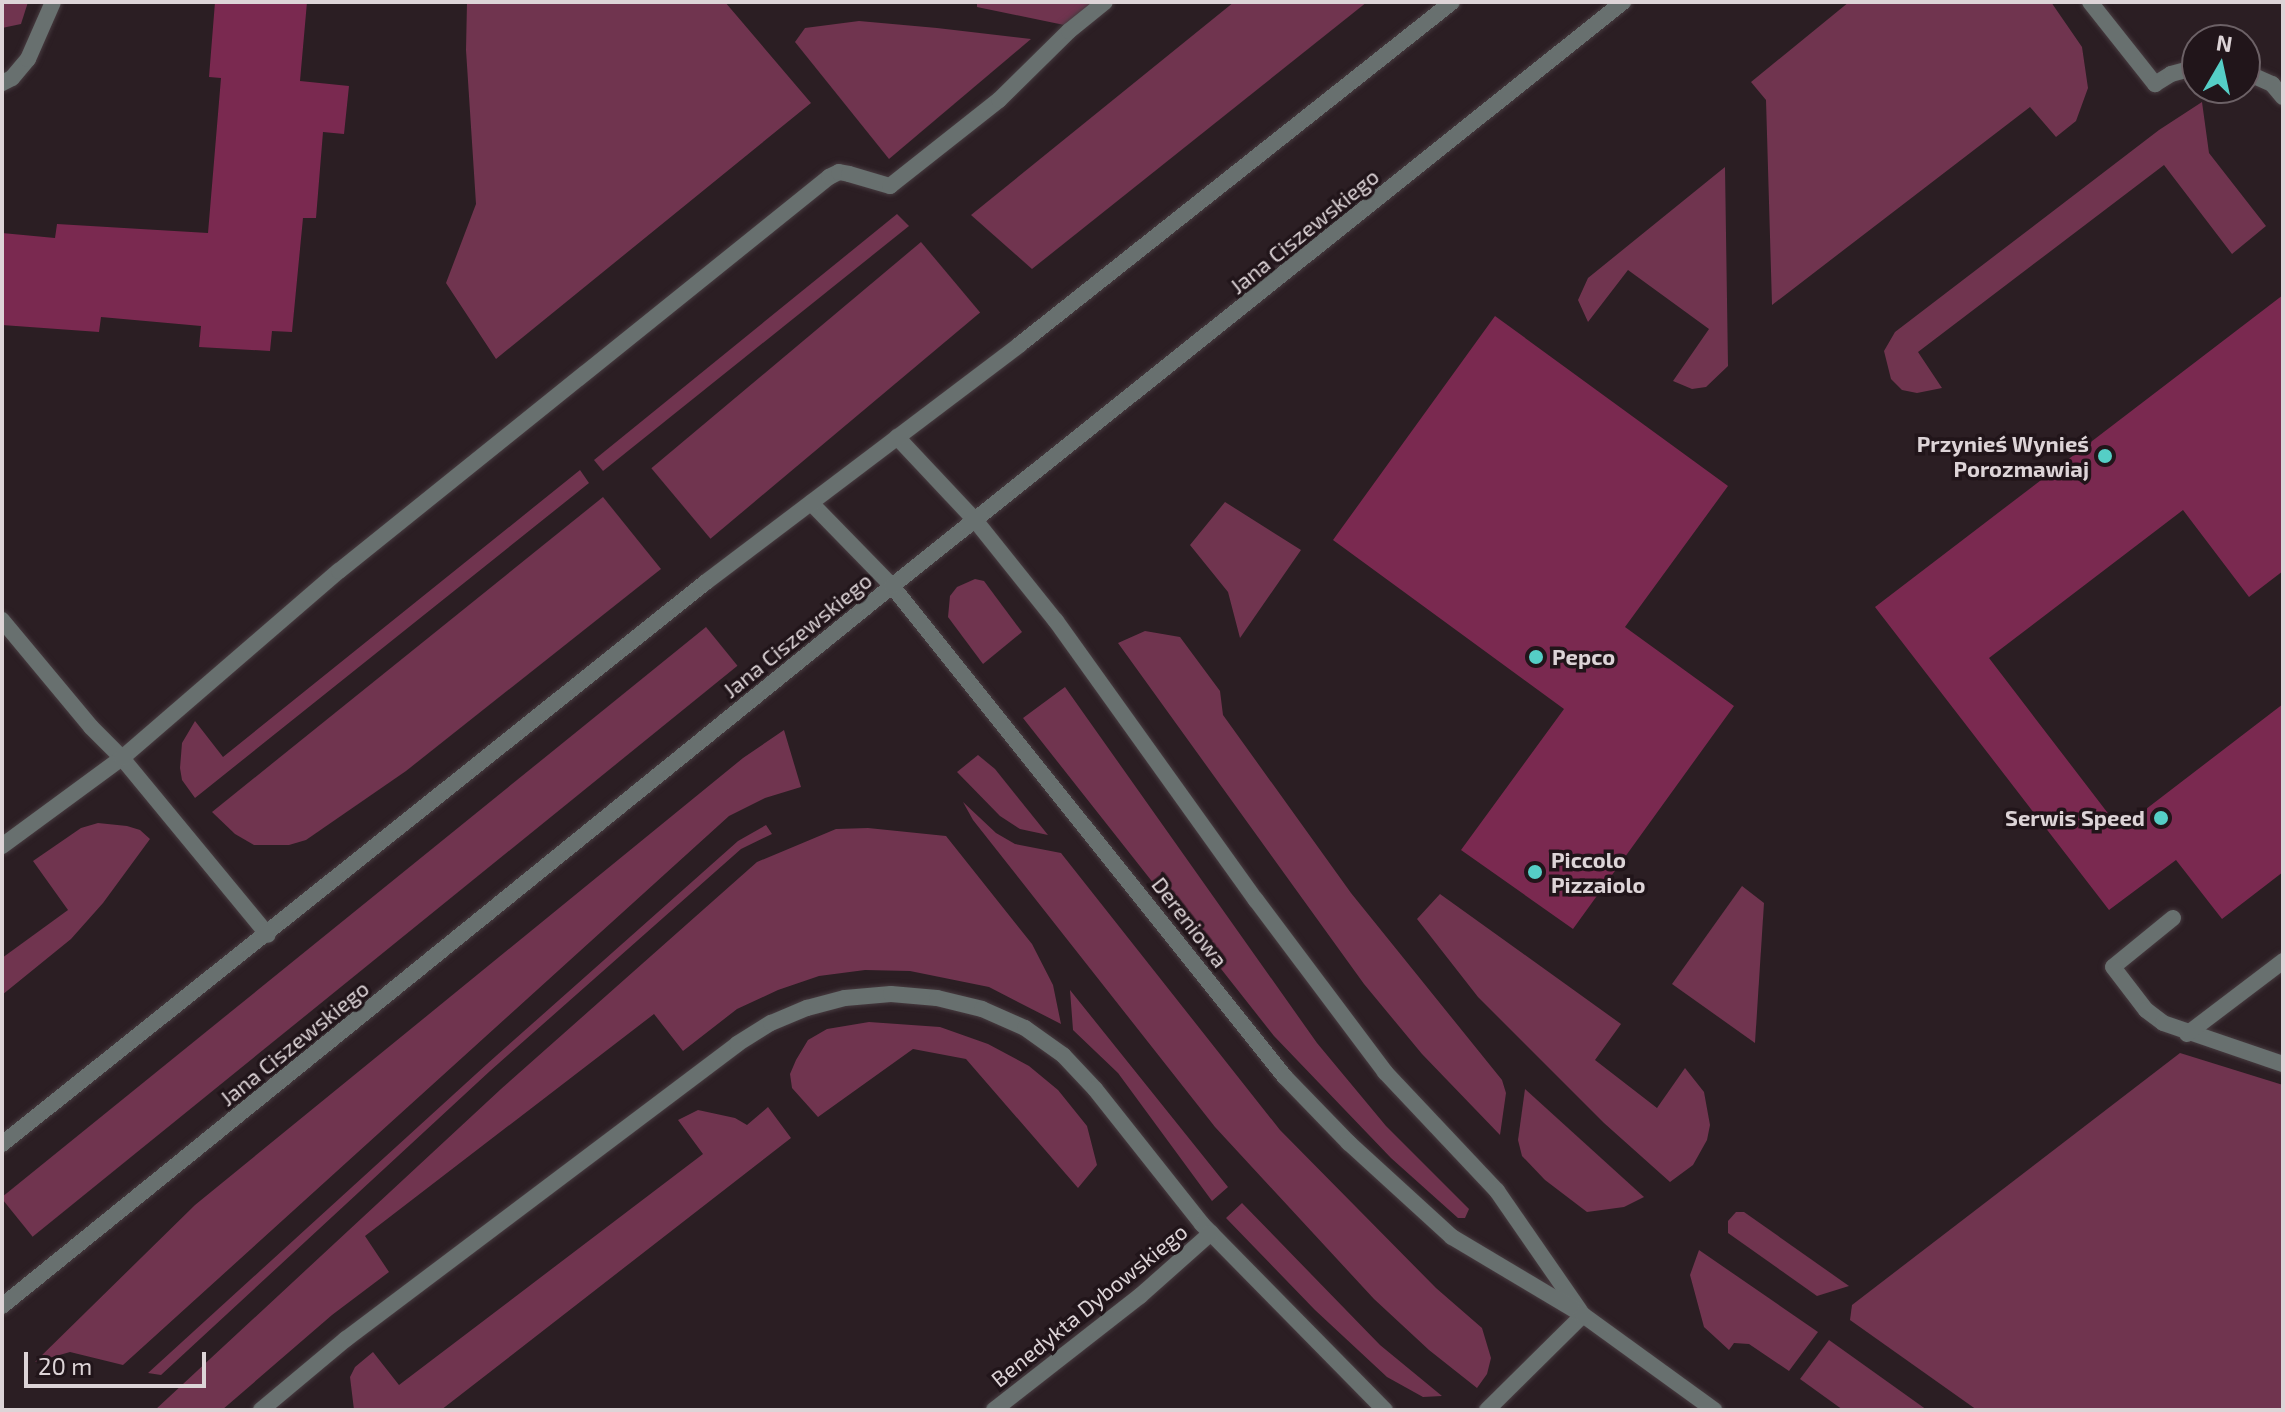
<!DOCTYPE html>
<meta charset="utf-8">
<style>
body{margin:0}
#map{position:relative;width:2285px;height:1412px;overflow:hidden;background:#2b1e23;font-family:"Exo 2",sans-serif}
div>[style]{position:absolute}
.green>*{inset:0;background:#70344f;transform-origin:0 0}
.building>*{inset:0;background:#7a2950}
.roads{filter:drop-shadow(0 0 2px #473b40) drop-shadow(0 0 2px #473b40)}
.service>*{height:16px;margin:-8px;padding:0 8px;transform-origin:8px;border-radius:8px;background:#68706f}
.minor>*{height:16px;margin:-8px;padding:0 8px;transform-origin:8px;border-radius:8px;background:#68706f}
.tertiary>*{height:16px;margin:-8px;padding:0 8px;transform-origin:8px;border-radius:8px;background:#68706f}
.dots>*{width:22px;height:22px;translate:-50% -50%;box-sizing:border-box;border:4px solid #21151a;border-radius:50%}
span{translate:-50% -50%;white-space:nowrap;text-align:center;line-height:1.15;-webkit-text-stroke:7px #21151a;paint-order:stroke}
.street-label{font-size:22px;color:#ddd4d7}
.poi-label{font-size:22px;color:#ddd4d7;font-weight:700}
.right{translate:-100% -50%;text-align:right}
.left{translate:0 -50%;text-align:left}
.frame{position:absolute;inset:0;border:4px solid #ddd4d7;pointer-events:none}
.north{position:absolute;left:2181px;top:24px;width:80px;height:80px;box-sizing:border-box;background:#21151a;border:2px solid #6c6166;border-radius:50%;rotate:9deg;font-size:22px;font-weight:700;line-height:32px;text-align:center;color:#ddd4d7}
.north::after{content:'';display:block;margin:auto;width:28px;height:36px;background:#55cec6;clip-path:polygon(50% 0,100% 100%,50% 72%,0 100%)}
.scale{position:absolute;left:24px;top:1352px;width:182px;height:36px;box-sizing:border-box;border:4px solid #ddd4d7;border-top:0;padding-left:10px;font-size:24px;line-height:28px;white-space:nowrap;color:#ddd4d7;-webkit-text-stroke:6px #21151a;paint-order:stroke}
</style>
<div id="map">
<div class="green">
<div style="clip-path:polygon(2px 2px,28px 2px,21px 24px,2px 28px)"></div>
<div style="clip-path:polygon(467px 2px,725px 2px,811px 103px,496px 359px,446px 283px,476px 204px,466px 50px)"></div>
<div style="clip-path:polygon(977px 2px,1096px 2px,1069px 26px,977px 7px)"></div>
<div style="clip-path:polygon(1234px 2px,1367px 2px,1032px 269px,971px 215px)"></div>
<div style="clip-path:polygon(1849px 2px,2051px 2px,2082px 47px,2088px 88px,2076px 121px,2056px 137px,2030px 107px,1772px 305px,1766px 100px,1751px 82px)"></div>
<div style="clip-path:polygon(859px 21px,937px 28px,1031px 39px,889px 159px,795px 42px,805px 28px)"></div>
<div style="clip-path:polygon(2202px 102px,2209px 153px,2266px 226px,2232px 254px,2164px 165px,1918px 352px,1942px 388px,1917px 393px,1902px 390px,1891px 379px,1884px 351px,1895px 332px,2159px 130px)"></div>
<div style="clip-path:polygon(1725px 167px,1728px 366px,1706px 387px,1692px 389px,1673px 381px,1709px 329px,1628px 270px,1588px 322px,1578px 300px,1588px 278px)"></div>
<div style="clip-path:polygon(897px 214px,909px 226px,603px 471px,594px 460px)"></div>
<div style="left:921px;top:242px;width:92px;height:352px;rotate:50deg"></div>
<div style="clip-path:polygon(580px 470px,589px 483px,195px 798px,182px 780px,180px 768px,182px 743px,195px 721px,223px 757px)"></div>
<div style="clip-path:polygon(603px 497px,661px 569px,406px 771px,306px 840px,289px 845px,254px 845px,235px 834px,212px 812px)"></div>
<div style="clip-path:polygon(1225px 502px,1301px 550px,1240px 638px,1228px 592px,1190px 545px)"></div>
<div style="clip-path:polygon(975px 579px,984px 581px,1022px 632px,983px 664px,948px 617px,950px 596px,957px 587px)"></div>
<div style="left:706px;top:627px;width:50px;height:907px;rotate:51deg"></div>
<div style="clip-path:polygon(1145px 631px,1180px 637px,1220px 691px,1223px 715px,1351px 893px,1502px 1080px,1506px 1093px,1500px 1135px,1422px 1054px,1364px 984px,1118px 643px)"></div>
<div style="clip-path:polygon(1065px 687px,1317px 1043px,1386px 1126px,1469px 1209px,1465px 1218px,1458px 1218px,1391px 1158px,1274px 1036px,1023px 718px)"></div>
<div style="clip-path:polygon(784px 730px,801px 787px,765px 798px,729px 816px,123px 1365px,70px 1352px,35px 1362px,195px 1205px,743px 758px)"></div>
<div style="clip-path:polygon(978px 755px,995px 769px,1048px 835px,1020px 829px,1000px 816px,957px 772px)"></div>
<div style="clip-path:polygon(963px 802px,996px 833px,1015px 844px,1061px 853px,1280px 1130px,1436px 1288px,1482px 1328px,1491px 1358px,1487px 1374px,1477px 1388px,1429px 1350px,1374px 1299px,1215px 1127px,973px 820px)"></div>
<div style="clip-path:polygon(98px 823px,127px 826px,140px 830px,150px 839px,103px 903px,71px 939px,2px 995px,2px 958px,68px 910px,33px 861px,81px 828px)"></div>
<div style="clip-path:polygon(766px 825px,772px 834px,741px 849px,490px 1071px,161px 1375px,148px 1373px,487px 1064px,738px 841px)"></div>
<div style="clip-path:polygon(868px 828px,946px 836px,1032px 944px,1053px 985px,1061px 1024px,989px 987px,910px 971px,865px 970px,819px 976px,778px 990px,737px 1009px,683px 1051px,654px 1014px,365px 1236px,389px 1272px,332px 1315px,222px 1410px,155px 1410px,501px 1089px,757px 862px,836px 829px)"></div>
<div style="clip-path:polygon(1742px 886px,1764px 903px,1755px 1043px,1672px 984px)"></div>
<div style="clip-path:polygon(1440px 894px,1621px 1024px,1595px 1060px,1657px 1108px,1685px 1068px,1704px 1092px,1710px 1125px,1707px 1140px,1693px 1165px,1670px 1182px,1604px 1123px,1478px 997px,1417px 919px)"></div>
<div style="clip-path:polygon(1070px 990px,1228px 1187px,1212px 1201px,1118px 1073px,1073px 1030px)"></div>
<div style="clip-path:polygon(869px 1022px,940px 1027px,988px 1044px,1029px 1066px,1058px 1090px,1087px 1126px,1097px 1165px,1078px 1188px,966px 1059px,913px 1049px,818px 1117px,792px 1088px,790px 1074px,796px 1060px,808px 1040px,827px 1029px)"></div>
<div style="clip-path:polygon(2180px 1053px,2283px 1085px,2283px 1410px,1977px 1410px,1850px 1320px,1852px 1305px)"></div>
<div style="clip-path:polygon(1525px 1089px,1644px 1197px,1624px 1207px,1587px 1212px,1545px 1180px,1522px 1156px,1518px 1140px)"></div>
<div style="clip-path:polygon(768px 1107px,791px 1138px,441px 1410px,354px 1410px,350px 1377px,355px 1367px,373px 1352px,399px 1385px,703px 1154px,678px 1120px,698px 1110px,735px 1118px,747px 1125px)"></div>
<div style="clip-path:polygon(1242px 1203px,1380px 1345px,1442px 1396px,1423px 1397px,1387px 1377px,1315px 1310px,1226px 1218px)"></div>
<div style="clip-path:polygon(1736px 1212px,1744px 1212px,1849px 1286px,1817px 1296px,1728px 1233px,1728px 1221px)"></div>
<div style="clip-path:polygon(1699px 1250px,1818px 1332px,1789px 1371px,1749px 1344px,1734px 1343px,1729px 1350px,1704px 1327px,1690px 1275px)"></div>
<div style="clip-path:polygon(1829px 1340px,1927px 1410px,1843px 1410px,1800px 1379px)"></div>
</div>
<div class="building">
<div style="clip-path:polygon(215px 2px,307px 2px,300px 81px,349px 86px,344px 134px,323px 132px,316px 218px,303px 218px,292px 332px,272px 331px,270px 351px,199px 347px,201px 326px,101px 317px,99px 332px,2px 325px,2px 233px,55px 238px,57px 224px,208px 233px,221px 78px,209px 77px)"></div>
<div style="clip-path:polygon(2283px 295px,2283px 571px,2249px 597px,2183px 510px,1989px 658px,2120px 829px,2283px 704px,2283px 872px,2222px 919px,2176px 860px,2109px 910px,1875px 607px)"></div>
<div style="clip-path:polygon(1495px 316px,1728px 486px,1625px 627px,1734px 706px,1573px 929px,1461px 850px,1564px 709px,1333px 540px)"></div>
</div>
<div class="roads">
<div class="service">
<div style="left:2px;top:83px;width:11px;rotate:-27deg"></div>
<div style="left:12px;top:78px;width:25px;rotate:-50deg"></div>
<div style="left:28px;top:59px;width:62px;rotate:-66.3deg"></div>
<div style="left:2px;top:620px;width:139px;rotate:50.2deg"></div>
<div style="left:91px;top:727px;width:44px;rotate:45deg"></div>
<div style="left:122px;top:758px;width:229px;rotate:50.5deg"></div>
<div style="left:2px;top:846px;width:149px;rotate:-36.3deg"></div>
<div style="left:122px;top:758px;width:286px;rotate:-40.8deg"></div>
<div style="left:339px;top:571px;width:629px;rotate:-38.8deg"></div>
<div style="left:829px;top:177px;width:11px;rotate:-27deg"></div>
<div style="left:839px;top:172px;width:10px;rotate:11deg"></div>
<div style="left:849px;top:174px;width:43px;rotate:16.3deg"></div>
<div style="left:890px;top:186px;width:139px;rotate:-38.3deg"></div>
<div style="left:999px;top:100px;width:98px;rotate:-44.6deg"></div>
<div style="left:1069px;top:31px;width:46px;rotate:-38.9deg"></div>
<div style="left:261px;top:1410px;width:111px;rotate:-39.9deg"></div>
<div style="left:346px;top:1339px;width:490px;rotate:-37deg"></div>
<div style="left:737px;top:1044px;width:40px;rotate:-32deg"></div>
<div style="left:771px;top:1023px;width:39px;rotate:-23deg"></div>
<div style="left:807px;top:1008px;width:39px;rotate:-15deg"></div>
<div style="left:845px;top:998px;width:46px;rotate:-5deg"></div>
<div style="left:891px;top:994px;width:46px;rotate:5deg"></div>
<div style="left:937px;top:998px;width:46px;rotate:13.7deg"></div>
<div style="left:982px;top:1009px;width:47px;rotate:23.8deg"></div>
<div style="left:1025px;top:1028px;width:47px;rotate:35.4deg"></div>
<div style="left:1063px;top:1055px;width:47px;rotate:46.7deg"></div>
<div style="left:1095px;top:1089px;width:172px;rotate:51.6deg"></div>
<div style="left:1202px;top:1224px;width:261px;rotate:45.5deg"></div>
<div style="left:1487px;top:1410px;width:135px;rotate:-44.7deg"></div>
</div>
<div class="minor">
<div style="left:2090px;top:2px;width:105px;rotate:51.6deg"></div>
<div style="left:2155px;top:84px;width:19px;rotate:-32deg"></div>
<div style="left:2171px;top:74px;width:27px;rotate:-15deg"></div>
<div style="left:2245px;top:72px;width:30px;rotate:24deg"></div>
<div style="left:2272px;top:84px;width:17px;rotate:50deg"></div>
<div style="left:897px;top:437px;width:114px;rotate:46.8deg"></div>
<div style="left:975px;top:520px;width:129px;rotate:51.3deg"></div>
<div style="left:1056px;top:621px;width:343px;rotate:54.4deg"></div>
<div style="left:1256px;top:900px;width:215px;rotate:53.1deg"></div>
<div style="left:1385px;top:1072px;width:163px;rotate:46.7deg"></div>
<div style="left:1497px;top:1191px;width:146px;rotate:55.3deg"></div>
<div style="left:811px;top:503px;width:116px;rotate:45.7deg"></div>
<div style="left:892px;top:586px;width:629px;rotate:51.33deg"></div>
<div style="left:1285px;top:1077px;width:92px;rotate:45.9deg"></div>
<div style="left:1349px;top:1143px;width:139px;rotate:42.4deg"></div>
<div style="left:1452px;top:1237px;width:152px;rotate:30.8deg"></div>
<div style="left:1583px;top:1315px;width:162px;rotate:35.9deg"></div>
<div style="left:2173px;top:918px;width:77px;rotate:140.8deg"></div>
<div style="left:2113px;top:967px;width:54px;rotate:52.5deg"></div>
<div style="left:2146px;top:1010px;width:21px;rotate:37deg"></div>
<div style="left:2163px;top:1023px;width:127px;rotate:18.9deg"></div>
<div style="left:2187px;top:1034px;width:121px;rotate:-37.2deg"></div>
<div style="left:994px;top:1410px;width:185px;rotate:-38deg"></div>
<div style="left:1140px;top:1296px;width:95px;rotate:-41.6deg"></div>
</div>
<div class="tertiary">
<div style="left:2px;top:1144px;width:901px;rotate:-38.6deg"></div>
<div style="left:706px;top:582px;width:393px;rotate:-37.1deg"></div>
<div style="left:1019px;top:345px;width:552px;rotate:-38.38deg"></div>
<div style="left:2px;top:1306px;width:1145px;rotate:-38.97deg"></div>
<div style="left:892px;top:586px;width:936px;rotate:-38.62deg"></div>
</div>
</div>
<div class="dots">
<div style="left:2105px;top:456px;background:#55cec6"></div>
<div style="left:1536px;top:657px;background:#55cec6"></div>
<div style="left:2161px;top:818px;background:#55cec6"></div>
<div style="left:1535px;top:872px;background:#55cec6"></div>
</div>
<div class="street-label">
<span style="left:1304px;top:231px;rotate:-39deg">Jana Ciszewskiego</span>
<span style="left:797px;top:635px;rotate:-39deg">Jana Ciszewskiego</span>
<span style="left:1190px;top:922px;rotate:52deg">Dereniowa</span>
<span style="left:294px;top:1043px;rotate:-39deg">Jana Ciszewskiego</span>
<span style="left:1089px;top:1305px;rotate:-39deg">Benedykta Dybowskiego</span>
</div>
<div class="poi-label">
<span class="right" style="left:2089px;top:456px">Przynieś Wynieś<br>Porozmawiaj</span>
<span class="left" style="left:1552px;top:657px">Pepco</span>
<span class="right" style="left:2145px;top:818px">Serwis Speed</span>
<span class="left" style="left:1551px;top:872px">Piccolo<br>Pizzaiolo</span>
</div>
<div class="frame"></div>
<div class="north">N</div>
<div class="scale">20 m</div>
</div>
